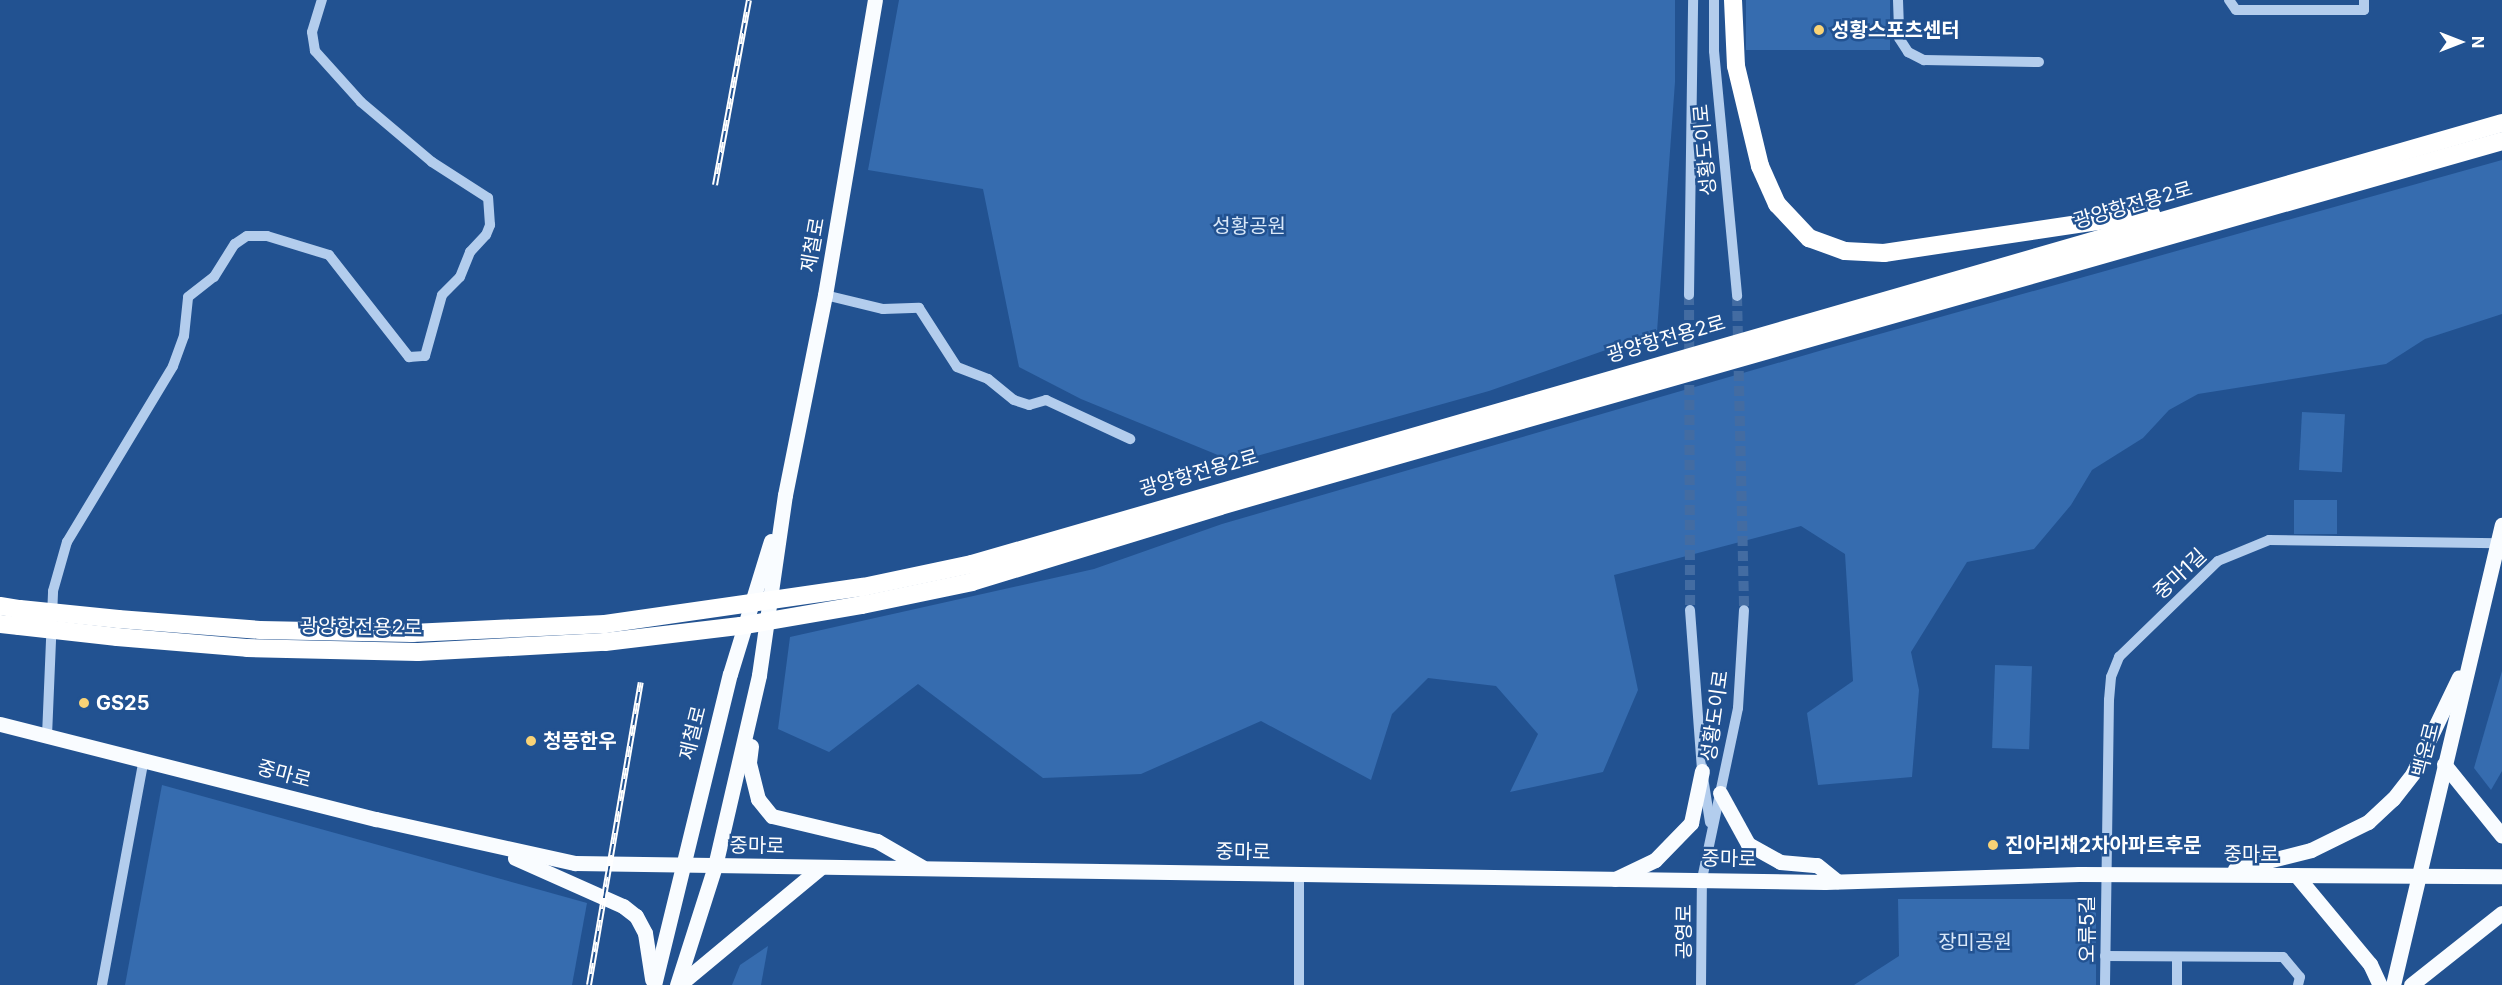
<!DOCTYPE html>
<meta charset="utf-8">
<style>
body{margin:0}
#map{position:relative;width:2502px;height:985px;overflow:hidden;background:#225291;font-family:Inter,"Noto Sans KR",sans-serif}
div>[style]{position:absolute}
.green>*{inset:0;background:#366caf;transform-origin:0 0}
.minor-tunnel>*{height:10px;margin-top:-5px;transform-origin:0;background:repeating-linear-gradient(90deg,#436ca2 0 10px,transparent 0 15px)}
.minor>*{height:10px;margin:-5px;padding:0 5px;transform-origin:5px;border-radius:5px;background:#b3cded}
.major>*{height:15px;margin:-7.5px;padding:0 7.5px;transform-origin:7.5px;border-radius:7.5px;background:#f9fcff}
.highway>*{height:18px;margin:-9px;padding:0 9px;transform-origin:9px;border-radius:9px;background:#fff}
.rail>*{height:6px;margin-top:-3px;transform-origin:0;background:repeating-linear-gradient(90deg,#225291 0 11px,#fff 0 22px);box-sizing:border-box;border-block:2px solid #fff}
.highway-bridge>*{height:18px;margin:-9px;padding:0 9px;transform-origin:9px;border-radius:9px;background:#fff}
.dots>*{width:16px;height:16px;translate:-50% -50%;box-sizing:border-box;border:3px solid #225291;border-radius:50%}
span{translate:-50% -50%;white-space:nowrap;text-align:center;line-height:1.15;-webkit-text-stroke:5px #225291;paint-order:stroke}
.poi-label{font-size:20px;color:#fff;font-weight:700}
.left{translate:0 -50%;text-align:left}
.street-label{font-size:20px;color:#fff}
.park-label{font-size:20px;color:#d9e8f9}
.north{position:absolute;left:2430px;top:12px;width:60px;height:60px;-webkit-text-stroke:4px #225291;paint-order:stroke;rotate:90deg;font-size:16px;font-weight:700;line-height:24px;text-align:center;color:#fff}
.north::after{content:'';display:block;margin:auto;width:21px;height:27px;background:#fff;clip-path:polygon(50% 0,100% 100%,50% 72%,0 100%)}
</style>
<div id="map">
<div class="green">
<div style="clip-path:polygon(899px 0,1675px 0,1675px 82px,1657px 332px,1489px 391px,1235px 462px,1081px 399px,1019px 367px,983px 189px,868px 170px)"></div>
<div style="left:1746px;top:0;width:144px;height:50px"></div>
<div style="clip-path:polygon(2502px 160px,2502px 314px,2425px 339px,2386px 364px,2198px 394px,2169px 410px,2143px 438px,2092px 470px,2071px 505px,2034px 549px,1967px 562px,1911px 652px,1919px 690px,1912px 777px,1818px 785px,1807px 713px,1853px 681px,1845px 554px,1801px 526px,1614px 575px,1638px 690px,1603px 772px,1510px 792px,1538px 734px,1496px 686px,1428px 678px,1392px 714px,1371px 780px,1261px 721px,1141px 774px,1043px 778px,918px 684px,829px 752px,778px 729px,790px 637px,1094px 569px,1222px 524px,1826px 349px)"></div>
<div style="left:2302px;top:412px;width:43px;height:58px;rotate:3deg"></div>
<div style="left:2294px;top:500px;width:43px;height:34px"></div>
<div style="left:1995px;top:665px;width:37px;height:83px;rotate:2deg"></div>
<div style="clip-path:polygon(2502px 671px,2502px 771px,2491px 790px,2474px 768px)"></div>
<div style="clip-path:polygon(162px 785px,587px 903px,572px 985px,125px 985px)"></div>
<div style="clip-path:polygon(1898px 899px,2084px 899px,2096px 913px,2096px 985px,1854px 985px,1899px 956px)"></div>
<div style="clip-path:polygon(768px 946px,761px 985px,732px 985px,740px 965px)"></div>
</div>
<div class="minor-tunnel">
<div style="left:1689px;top:295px;width:315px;rotate:89.8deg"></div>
<div style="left:1737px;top:296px;width:314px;rotate:88.7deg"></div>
</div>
<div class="minor">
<div style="left:1714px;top:0;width:51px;rotate:90deg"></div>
<div style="left:1714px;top:51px;width:246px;rotate:84.6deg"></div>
<div style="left:1898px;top:0;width:38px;rotate:88deg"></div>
<div style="left:1899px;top:38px;width:17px;rotate:57deg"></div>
<div style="left:1908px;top:52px;width:18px;rotate:27deg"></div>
<div style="left:1924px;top:60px;width:115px;rotate:1deg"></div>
<div style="left:2229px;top:0;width:12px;rotate:55deg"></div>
<div style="left:2236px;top:10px;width:128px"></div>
<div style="left:2364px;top:10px;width:10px;rotate:-90deg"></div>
<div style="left:825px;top:295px;width:60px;rotate:13.6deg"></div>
<div style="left:883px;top:309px;width:36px;rotate:-2deg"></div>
<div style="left:919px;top:308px;width:70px;rotate:57.2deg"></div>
<div style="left:957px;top:367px;width:33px;rotate:21deg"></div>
<div style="left:988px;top:379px;width:33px;rotate:39deg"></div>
<div style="left:1014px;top:400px;width:16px;rotate:18deg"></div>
<div style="left:1029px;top:405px;width:18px;rotate:-16deg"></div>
<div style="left:1046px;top:400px;width:93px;rotate:24.9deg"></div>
<div style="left:1689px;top:295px;width:295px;rotate:-89.2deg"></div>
<div style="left:1690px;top:610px;width:161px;rotate:85.7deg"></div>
<div style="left:1702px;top:771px;width:52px;rotate:81.1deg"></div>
<div style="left:47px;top:736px;width:145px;rotate:-87.6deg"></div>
<div style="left:53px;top:591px;width:51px;rotate:-74.1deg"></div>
<div style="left:67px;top:542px;width:205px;rotate:-58.9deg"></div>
<div style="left:173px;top:366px;width:32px;rotate:-70deg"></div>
<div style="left:184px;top:336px;width:39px;rotate:-84deg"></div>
<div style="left:188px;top:297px;width:33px;rotate:-38deg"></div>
<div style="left:214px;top:277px;width:39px;rotate:-58deg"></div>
<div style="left:235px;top:244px;width:14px;rotate:-34deg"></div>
<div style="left:247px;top:236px;width:20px"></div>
<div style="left:267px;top:236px;width:65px;rotate:17deg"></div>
<div style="left:329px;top:255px;width:130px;rotate:51.9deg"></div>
<div style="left:409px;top:357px;width:16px;rotate:-4deg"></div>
<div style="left:425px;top:356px;width:63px;rotate:-74.4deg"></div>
<div style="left:442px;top:295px;width:25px;rotate:-45deg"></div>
<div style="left:460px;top:277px;width:27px;rotate:-68deg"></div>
<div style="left:470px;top:252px;width:23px;rotate:-47deg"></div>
<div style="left:486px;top:235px;width:11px;rotate:-68deg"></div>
<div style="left:490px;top:225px;width:27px;rotate:-94deg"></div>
<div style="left:488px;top:198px;width:67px;rotate:-147.3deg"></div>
<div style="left:432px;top:162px;width:93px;rotate:-139.8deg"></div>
<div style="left:361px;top:102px;width:69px;rotate:-132deg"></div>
<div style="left:315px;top:51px;width:19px;rotate:-99deg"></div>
<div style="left:312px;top:32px;width:34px;rotate:-73deg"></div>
<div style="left:1299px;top:874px;width:111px;rotate:90deg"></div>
<div style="left:2105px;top:956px;width:178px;rotate:0.3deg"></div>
<div style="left:2283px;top:957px;width:26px;rotate:50deg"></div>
<div style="left:2300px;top:977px;width:8px;rotate:104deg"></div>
<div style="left:2177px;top:957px;width:28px;rotate:90deg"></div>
<div style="left:102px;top:985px;width:230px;rotate:-79.5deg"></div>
<div style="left:1701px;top:985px;width:106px;rotate:-89.5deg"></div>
<div style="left:1702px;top:879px;width:175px;rotate:-78.1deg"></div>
<div style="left:1738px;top:708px;width:98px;rotate:-86.5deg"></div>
<div style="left:2105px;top:985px;width:285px;rotate:-89.2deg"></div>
<div style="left:2109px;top:700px;width:23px;rotate:-85deg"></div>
<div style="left:2111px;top:677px;width:22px;rotate:-68deg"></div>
<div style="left:2119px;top:657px;width:138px;rotate:-44.1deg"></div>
<div style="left:2218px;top:561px;width:55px;rotate:-22.4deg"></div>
<div style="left:2269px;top:540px;width:229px;rotate:0.8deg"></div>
</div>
<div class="major">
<div style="left:0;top:724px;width:388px;rotate:14.2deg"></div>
<div style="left:376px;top:819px;width:204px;rotate:12.5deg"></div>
<div style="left:575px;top:863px;width:1250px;rotate:0.87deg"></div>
<div style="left:1825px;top:882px;width:254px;rotate:-1.8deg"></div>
<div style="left:2079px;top:874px;width:423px;rotate:0.3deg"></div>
<div style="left:751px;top:746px;width:17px;rotate:97deg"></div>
<div style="left:749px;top:763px;width:37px;rotate:76deg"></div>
<div style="left:758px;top:799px;width:22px;rotate:51deg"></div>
<div style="left:772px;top:816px;width:108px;rotate:13.4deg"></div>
<div style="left:877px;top:841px;width:52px;rotate:30deg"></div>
<div style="left:2444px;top:764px;width:92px;rotate:51.1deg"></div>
<div style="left:1720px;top:793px;width:58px;rotate:61.2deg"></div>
<div style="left:1748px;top:844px;width:37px;rotate:29deg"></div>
<div style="left:1780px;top:862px;width:37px;rotate:5deg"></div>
<div style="left:1817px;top:865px;width:26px;rotate:39deg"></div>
<div style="left:515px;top:858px;width:118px;rotate:24deg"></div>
<div style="left:623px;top:906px;width:16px;rotate:38deg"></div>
<div style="left:636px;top:916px;width:19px;rotate:62deg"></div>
<div style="left:645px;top:933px;width:47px;rotate:81.3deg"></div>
<div style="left:2235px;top:869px;width:78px;rotate:-14deg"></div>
<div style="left:2311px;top:850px;width:64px;rotate:-26.2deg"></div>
<div style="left:2368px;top:822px;width:34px;rotate:-43deg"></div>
<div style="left:2393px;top:799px;width:33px;rotate:-52deg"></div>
<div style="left:2413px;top:773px;width:106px;rotate:-64.4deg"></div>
<div style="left:2296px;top:875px;width:116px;rotate:50.3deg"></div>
<div style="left:2370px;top:964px;width:23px;rotate:65deg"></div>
<div style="left:1615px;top:879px;width:44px;rotate:-25.4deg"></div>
<div style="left:1655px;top:860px;width:52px;rotate:-45.8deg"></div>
<div style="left:1691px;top:823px;width:53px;rotate:-78.1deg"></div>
<div style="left:654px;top:985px;width:320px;rotate:-76.3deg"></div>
<div style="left:730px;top:674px;width:139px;rotate:-72.9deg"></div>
<div style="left:677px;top:985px;width:125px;rotate:-72.3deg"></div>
<div style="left:715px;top:866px;width:196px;rotate:-77deg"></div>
<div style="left:759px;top:675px;width:182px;rotate:-81.8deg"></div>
<div style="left:785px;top:495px;width:204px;rotate:-78.7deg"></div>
<div style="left:825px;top:295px;width:299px;rotate:-80.4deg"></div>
<div style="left:679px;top:985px;width:183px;rotate:-39.7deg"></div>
<div style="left:2393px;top:985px;width:473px;rotate:-76.7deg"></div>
<div style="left:2411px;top:985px;width:116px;rotate:-38.4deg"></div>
</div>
<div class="highway">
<div style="left:1733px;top:0;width:66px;rotate:87.4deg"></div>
<div style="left:1736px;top:66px;width:103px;rotate:76.5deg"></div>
<div style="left:1760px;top:166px;width:42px;rotate:65.9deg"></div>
<div style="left:1777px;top:204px;width:47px;rotate:46.7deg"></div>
<div style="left:1809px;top:238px;width:38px;rotate:20deg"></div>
<div style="left:1845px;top:251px;width:39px;rotate:3deg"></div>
<div style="left:1884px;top:253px;width:270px;rotate:-8.5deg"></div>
<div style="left:863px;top:587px;width:111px;rotate:-11.9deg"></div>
<div style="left:972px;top:564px;width:1592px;rotate:-16.08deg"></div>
<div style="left:862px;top:605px;width:112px;rotate:-11.8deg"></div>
<div style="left:972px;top:582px;width:259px;rotate:-17deg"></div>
<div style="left:1220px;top:506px;width:1333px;rotate:-15.89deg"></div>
<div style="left:0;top:606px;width:20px;rotate:9deg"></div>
<div style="left:118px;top:619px;width:142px;rotate:4.4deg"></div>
<div style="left:260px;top:630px;width:152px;rotate:1.1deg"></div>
<div style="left:412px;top:633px;width:193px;rotate:-2.7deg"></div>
<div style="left:0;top:624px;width:19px;rotate:6deg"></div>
<div style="left:117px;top:637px;width:130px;rotate:4.8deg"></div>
<div style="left:247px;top:648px;width:171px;rotate:1.3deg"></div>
<div style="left:418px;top:652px;width:187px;rotate:-3.1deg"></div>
</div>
<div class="rail">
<div style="left:715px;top:185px;width:188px;rotate:-79.6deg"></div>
<div style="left:589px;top:985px;width:307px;rotate:-80.3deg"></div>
</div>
<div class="highway-bridge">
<div style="left:20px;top:609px;width:99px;rotate:5.8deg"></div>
<div style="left:605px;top:624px;width:261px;rotate:-8.2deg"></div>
<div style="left:19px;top:626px;width:99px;rotate:6.4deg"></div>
<div style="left:605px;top:642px;width:136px;rotate:-6.8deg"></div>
<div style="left:740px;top:626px;width:124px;rotate:-9.8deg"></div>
</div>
<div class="dots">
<div style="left:1819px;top:30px;background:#f9d376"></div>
<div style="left:84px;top:703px;background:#f9d376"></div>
<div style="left:531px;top:741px;background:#f9d376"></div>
<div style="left:1993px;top:845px;background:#f9d376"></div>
</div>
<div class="poi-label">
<span class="left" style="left:1831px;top:30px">성황스포츠센터</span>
<span class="left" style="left:96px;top:703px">GS25</span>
<span class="left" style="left:543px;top:741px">청풍한우</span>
<span class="left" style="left:2005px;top:845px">진아리채2차아파트후문</span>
</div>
<div class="street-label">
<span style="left:1705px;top:150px;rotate:-95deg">성황도이로</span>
<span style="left:2133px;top:205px;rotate:-16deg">광양항전용2로</span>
<span style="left:813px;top:245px;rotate:-80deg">제철로</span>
<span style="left:1666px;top:339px;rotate:-16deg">광양항전용2로</span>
<span style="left:1199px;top:473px;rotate:-16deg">광양항전용2로</span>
<span style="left:2180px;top:574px;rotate:-43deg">중마1길</span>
<span style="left:361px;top:627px;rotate:1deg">광양항전용2로</span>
<span style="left:1715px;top:716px;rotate:-82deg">성황도이로</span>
<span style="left:693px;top:733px;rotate:-76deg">제철로</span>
<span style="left:2426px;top:750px;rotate:-76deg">백운로</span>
<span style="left:284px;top:774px;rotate:15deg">중마로</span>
<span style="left:757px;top:846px;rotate:1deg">중마로</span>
<span style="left:1243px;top:852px;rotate:1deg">중마로</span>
<span style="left:2251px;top:854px">중마로</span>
<span style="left:1729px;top:859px;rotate:1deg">중마로</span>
<span style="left:2087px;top:929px;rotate:-90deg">오류5길</span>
<span style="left:1684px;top:932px;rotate:-90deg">공영로</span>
</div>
<div class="park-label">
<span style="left:1249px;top:226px">성황공원</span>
<span style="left:1975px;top:942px">장미공원</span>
</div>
<div class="north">N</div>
</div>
